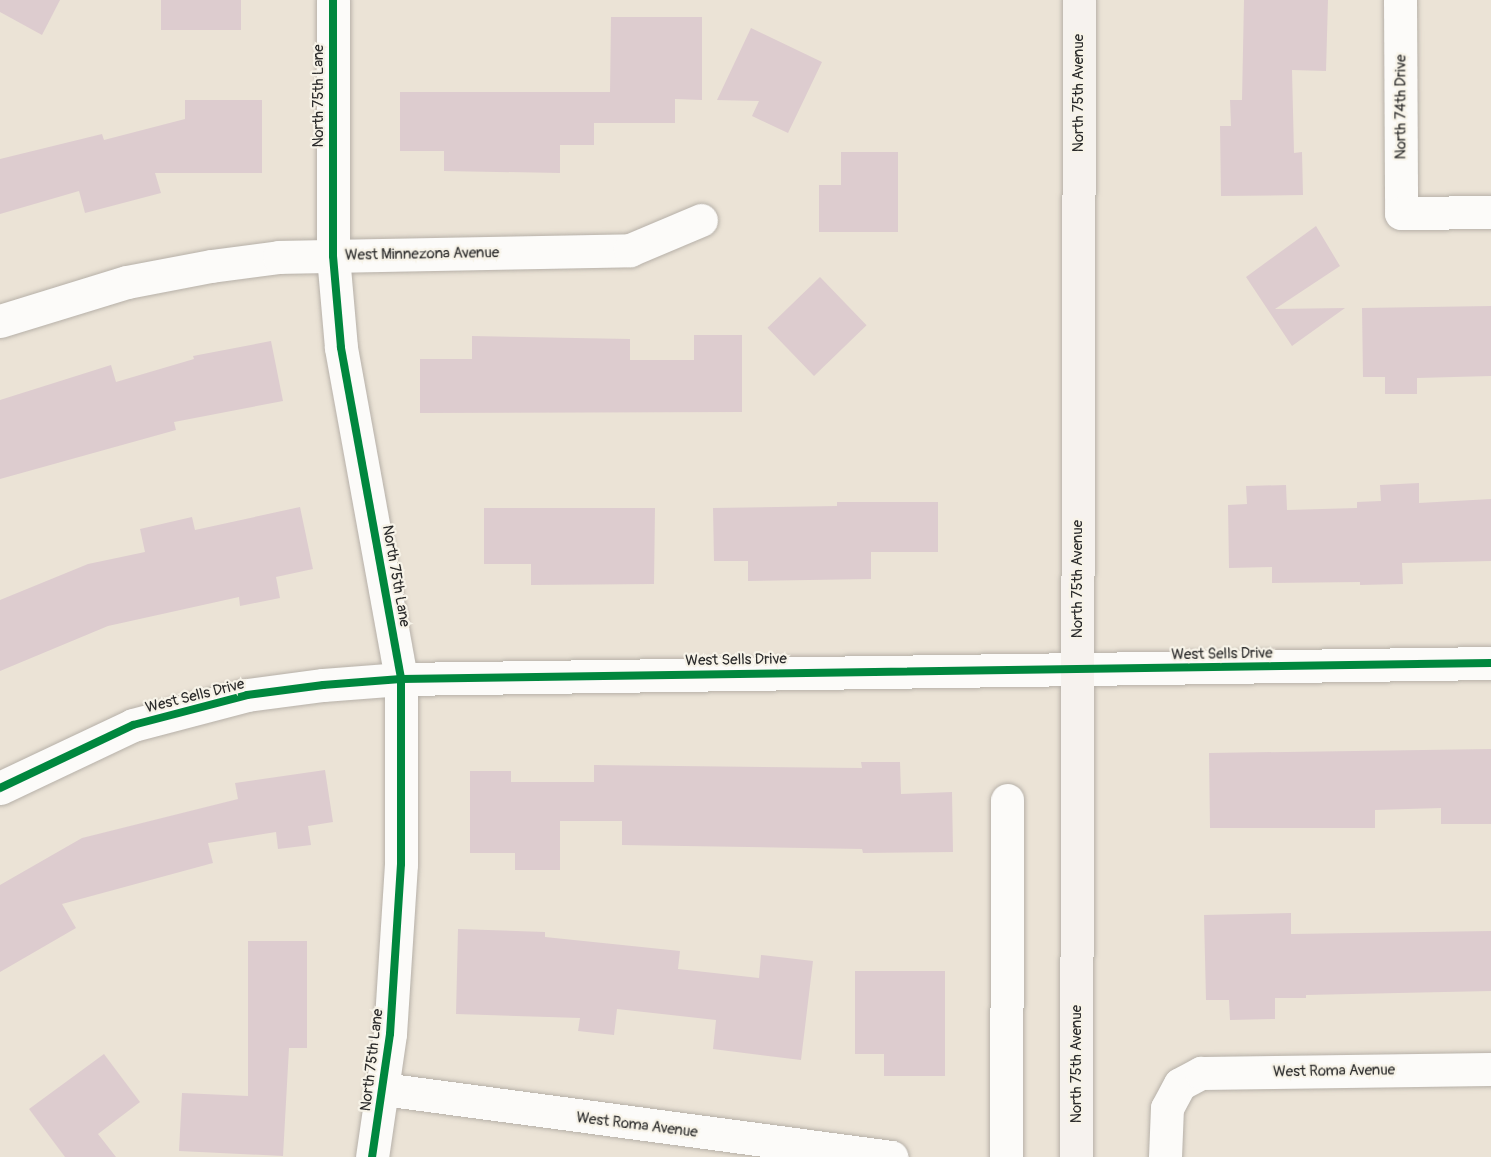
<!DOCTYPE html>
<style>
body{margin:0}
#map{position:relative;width:1491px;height:1157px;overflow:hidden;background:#ebe3d6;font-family:Pangolin,sans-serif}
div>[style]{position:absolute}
.building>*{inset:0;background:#ddcccf;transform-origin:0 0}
.roads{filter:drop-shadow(0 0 2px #b6b0a8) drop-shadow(0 0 2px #b6b0a8)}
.minor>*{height:33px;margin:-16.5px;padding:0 16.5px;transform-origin:16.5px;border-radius:16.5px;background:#fcfbf9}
.secondary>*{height:33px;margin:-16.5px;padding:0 16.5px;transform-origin:16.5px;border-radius:16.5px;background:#f6f2ee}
.cycleway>*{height:8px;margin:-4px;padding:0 4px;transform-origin:4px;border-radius:4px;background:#00873e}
span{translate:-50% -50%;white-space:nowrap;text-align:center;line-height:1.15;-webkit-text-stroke:4.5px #f7f3e8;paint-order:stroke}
.street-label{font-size:15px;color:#2b2b2b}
</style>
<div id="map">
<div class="building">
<div style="clip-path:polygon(0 0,60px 0,42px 35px,0 12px)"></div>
<div style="left:161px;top:0;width:80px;height:30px"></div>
<div style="clip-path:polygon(1244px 0,1328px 0,1326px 71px,1292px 70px,1294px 153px,1302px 152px,1303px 195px,1221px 196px,1220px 126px,1231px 126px,1230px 100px,1242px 100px)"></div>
<div style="clip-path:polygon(611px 17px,702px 17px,702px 100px,675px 99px,675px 123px,594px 123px,594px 145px,560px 145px,560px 173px,444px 171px,444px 151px,400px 151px,400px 92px,610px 92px)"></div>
<div style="clip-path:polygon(751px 28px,822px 62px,788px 133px,752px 116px,759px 101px,717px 100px)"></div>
<div style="clip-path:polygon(185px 100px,262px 100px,262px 173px,155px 173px,161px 193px,85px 213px,79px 191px,0 214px,0 159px,102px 134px,104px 140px,185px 119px)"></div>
<div style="clip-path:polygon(841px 152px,898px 152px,898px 232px,819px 232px,819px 185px,841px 185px)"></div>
<div style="clip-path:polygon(1316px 226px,1340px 266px,1275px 309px,1345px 308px,1292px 346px,1246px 277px)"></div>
<div style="left:820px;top:277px;width:67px;height:73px;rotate:46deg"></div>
<div style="clip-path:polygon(1491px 306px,1491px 376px,1417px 378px,1417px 394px,1385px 394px,1385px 377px,1363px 377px,1362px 308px)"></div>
<div style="clip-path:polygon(694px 335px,742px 335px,742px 412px,420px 413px,420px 359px,472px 359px,472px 336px,630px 339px,630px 360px,694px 360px)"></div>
<div style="clip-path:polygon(271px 341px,283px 401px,174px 422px,176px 430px,0 479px,0 400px,111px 365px,116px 382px,194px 359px,193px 356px)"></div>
<div style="clip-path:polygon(1419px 483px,1419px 503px,1491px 499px,1491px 561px,1402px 563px,1403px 584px,1360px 585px,1360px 582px,1272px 583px,1272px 567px,1229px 568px,1228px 505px,1247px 504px,1246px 486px,1286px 485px,1287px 510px,1357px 508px,1357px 502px,1381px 501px,1380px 485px)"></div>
<div style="clip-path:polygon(837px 502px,938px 502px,938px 552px,871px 552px,871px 579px,748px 581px,748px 561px,714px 561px,713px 508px,837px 506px)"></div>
<div style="clip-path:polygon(300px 507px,313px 569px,276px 577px,280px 598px,240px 606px,239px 597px,108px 626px,0 671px,0 600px,88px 564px,145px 552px,140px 529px,192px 517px,195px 530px)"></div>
<div style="clip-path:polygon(484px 508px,655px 508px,654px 584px,531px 585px,531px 564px,484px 564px)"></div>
<div style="clip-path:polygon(1491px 749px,1491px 824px,1441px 824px,1441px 808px,1375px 810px,1375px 828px,1210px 828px,1209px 753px)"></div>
<div style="clip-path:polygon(861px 762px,900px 762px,901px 794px,952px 792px,953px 852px,863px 853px,862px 849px,622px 845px,622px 821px,560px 821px,560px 870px,515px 870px,515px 853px,470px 853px,470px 771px,511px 771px,511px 782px,594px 782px,594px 765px,862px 768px)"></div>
<div style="clip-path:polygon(325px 770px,333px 822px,308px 826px,311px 845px,278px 849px,276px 832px,208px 843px,213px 863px,62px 904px,76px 928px,0 972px,0 885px,82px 838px,238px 799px,235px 783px)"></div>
<div style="clip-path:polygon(1291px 913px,1291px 934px,1491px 931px,1491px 991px,1306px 995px,1306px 998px,1275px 998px,1275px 1019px,1230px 1020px,1229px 1000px,1206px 1000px,1204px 915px)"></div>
<div style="clip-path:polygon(458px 929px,545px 932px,545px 937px,680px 951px,678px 969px,759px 978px,761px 955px,813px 961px,801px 1060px,713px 1049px,716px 1020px,617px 1009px,614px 1035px,578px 1031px,580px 1018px,456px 1014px)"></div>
<div style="clip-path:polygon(248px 941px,307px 941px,307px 1048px,289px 1048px,283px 1156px,179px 1151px,182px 1093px,248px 1096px)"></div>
<div style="clip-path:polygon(855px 971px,945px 971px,945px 1076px,884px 1076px,884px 1054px,855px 1054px)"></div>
<div style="clip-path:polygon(104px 1054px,140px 1102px,98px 1134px,116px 1157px,65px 1157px,29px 1109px)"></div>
</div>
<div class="roads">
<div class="minor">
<div style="left:333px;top:0;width:256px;rotate:90deg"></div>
<div style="left:333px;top:256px;width:92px;rotate:85deg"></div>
<div style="left:341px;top:348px;width:336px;rotate:79.7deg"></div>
<div style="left:401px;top:679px;width:185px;rotate:90deg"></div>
<div style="left:401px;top:864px;width:170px;rotate:93.7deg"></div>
<div style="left:390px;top:1034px;width:124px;rotate:98.3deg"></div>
<div style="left:1400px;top:0;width:213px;rotate:89.7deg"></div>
<div style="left:1401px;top:213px;width:90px;rotate:-0.6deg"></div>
<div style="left:0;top:321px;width:133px;rotate:-17.1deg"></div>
<div style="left:127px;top:282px;width:86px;rotate:-10.8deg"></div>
<div style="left:211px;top:266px;width:69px;rotate:-7.5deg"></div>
<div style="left:279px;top:257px;width:351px;rotate:-1.1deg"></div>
<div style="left:630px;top:250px;width:77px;rotate:-22.9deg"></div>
<div style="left:0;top:788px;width:147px;rotate:-25.3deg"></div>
<div style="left:133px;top:725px;width:118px;rotate:-14.7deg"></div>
<div style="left:247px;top:695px;width:77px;rotate:-7.5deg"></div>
<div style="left:323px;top:685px;width:78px;rotate:-4.4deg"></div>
<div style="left:401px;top:679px;width:1090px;rotate:-0.84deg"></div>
<div style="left:383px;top:1089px;width:513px;rotate:7.62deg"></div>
<div style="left:1006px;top:1157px;width:357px;rotate:-89.8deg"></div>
<div style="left:1165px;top:1157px;width:49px;rotate:-87.7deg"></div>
<div style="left:1167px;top:1108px;width:27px;rotate:-62deg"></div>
<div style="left:1180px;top:1084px;width:24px;rotate:-28deg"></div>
<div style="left:1201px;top:1073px;width:290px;rotate:-0.8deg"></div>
</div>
<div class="secondary">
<div style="left:1076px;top:1157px;width:1157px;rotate:-89.85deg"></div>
</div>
</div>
<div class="cycleway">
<div style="left:333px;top:0;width:256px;rotate:90deg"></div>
<div style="left:333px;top:256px;width:92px;rotate:85deg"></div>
<div style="left:341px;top:348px;width:336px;rotate:79.7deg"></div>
<div style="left:401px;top:679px;width:185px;rotate:90deg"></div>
<div style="left:401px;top:864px;width:170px;rotate:93.7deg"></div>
<div style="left:390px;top:1034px;width:124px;rotate:98.3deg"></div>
<div style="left:0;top:788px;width:147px;rotate:-25.3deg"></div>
<div style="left:133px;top:725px;width:118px;rotate:-14.7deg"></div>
<div style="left:247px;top:695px;width:77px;rotate:-7.5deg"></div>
<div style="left:323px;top:685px;width:78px;rotate:-4.4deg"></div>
<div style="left:401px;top:679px;width:1090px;rotate:-0.84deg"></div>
</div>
<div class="street-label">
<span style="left:1079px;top:93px;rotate:-90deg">North 75th Avenue</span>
<span style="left:319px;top:96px;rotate:-90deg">North 75th Lane</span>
<span style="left:1401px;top:107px;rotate:-90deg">North 74th Drive</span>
<span style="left:422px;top:254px;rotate:-1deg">West Minnezona Avenue</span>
<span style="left:396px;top:576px;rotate:80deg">North 75th Lane</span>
<span style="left:1078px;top:579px;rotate:-90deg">North 75th Avenue</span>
<span style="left:1222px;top:654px;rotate:-1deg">West Sells Drive</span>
<span style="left:736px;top:660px;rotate:-1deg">West Sells Drive</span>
<span style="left:195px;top:696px;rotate:-14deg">West Sells Drive</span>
<span style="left:372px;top:1060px;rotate:-83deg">North 75th Lane</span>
<span style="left:1077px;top:1064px;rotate:-90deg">North 75th Avenue</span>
<span style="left:1334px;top:1071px;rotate:-1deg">West Roma Avenue</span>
<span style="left:637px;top:1125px;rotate:7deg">West Roma Avenue</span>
</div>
</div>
